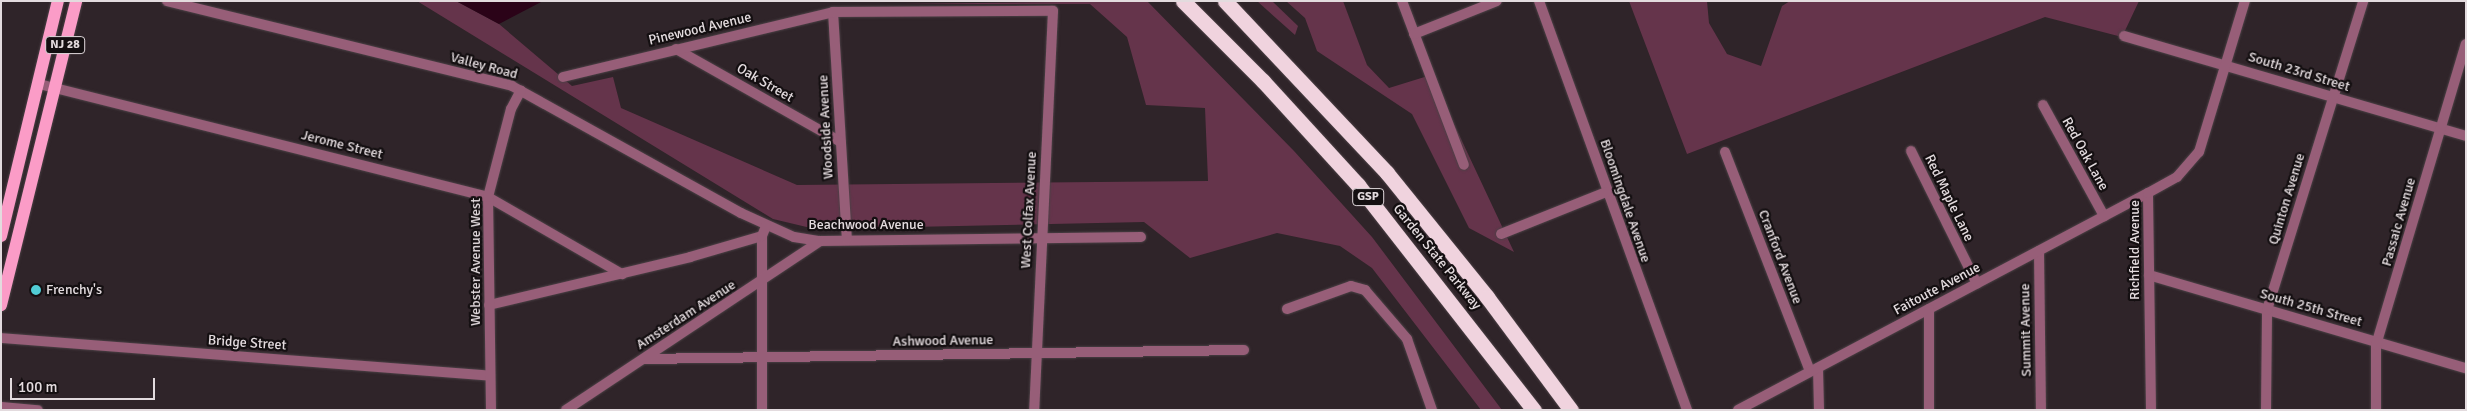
<!DOCTYPE html>
<style>
body{margin:0}
#map{position:relative;width:2467px;height:411px;overflow:hidden;background:#2f2429;font-family:Signika,sans-serif}
div>[style]{position:absolute}
.green>*{inset:0;background:#65344b}
.water>*{inset:0;background:#2b0318}
.roads{filter:drop-shadow(0 0 1px #4c4146) drop-shadow(0 0 1px #4c4146)}
.minor>*{height:10px;margin:-5px;padding:0 5px;transform-origin:5px;border-radius:5px;background:#975e78}
.primary>*{height:12px;margin:-6px;padding:0 6px;transform-origin:6px;border-radius:6px;background:#fb9cc7}
.motorway>*{height:15px;margin:-7.5px;padding:0 7.5px;transform-origin:7.5px;border-radius:7.5px;background:#f0d3de}
.dots>*{width:14px;height:14px;translate:-50% -50%;box-sizing:border-box;border:2px solid #140f11;border-radius:50%}
span{translate:-50% -50%;white-space:nowrap;text-align:center;line-height:1.15;-webkit-text-stroke:4.5px #140f11;paint-order:stroke}
.shield-label span{padding:1px 4px;background:#140f11;border:1px solid;border-radius:4px;-webkit-text-stroke-width:0}
.shield-label{font-size:12px;color:#e3dbde;font-weight:700}
.street-label{font-size:14px;color:#e3dbde}
.poi-label{font-size:14px;color:#e3dbde}
.left{translate:0 -50%;text-align:left}
.frame{position:absolute;inset:0;border:2px solid #e3dbde;pointer-events:none}
.scale{position:absolute;left:10px;top:378px;width:145px;height:22px;box-sizing:border-box;border:2px solid #e3dbde;border-top:0;padding-left:6px;font-size:15px;line-height:18px;white-space:nowrap;color:#e3dbde;-webkit-text-stroke:4px #140f11;paint-order:stroke}
</style>
<div id="map">
<div class="green">
<div style="clip-path:polygon(417px 1px,456px 1px,499px 24px,572px 86px,613px 77px,621px 108px,797px 185px,1208px 181px,1205px 108px,1146px 105px,1127px 37px,1090px 4px,903px 4px,1147px 1px,1294px 151px,1372px 237px,1502px 410px,1481px 410px,1372px 268px,1340px 246px,1277px 233px,1190px 258px,1144px 222px,815px 229px,773px 219px)"></div>
<div style="clip-path:polygon(1257px 1px,1272px 1px,1298px 26px,1295px 35px)"></div>
<div style="clip-path:polygon(1286px 1px,1343px 1px,1367px 65px,1389px 88px,1431px 75px,1514px 252px,1469px 228px,1412px 114px,1317px 51px,1305px 18px)"></div>
<div style="clip-path:polygon(1629px 1px,1707px 1px,1709px 23px,1727px 54px,1761px 66px,1782px 6px,1790px 1px,2139px 1px,2122px 37px,2045px 17px,1687px 154px)"></div>
</div>
<div class="water">
<div style="clip-path:polygon(456px 1px,543px 1px,499px 24px)"></div>
</div>
<div class="roads">
<div class="minor">
<div style="left:167px;top:1px;width:355px;rotate:13.8deg"></div>
<div style="left:512px;top:86px;width:262px;rotate:29deg"></div>
<div style="left:741px;top:213px;width:58px;rotate:24.4deg"></div>
<div style="left:794px;top:237px;width:26px;rotate:9deg"></div>
<div style="left:820px;top:241px;width:321px;rotate:-0.7deg"></div>
<div style="left:1402px;top:1px;width:175px;rotate:69.3deg"></div>
<div style="left:1539px;top:1px;width:435px;rotate:70.1deg"></div>
<div style="left:833px;top:12px;width:228px;rotate:86.5deg"></div>
<div style="left:1414px;top:34px;width:89px;rotate:-21.7deg"></div>
<div style="left:2124px;top:36px;width:356px;rotate:16.3deg"></div>
<div style="left:676px;top:49px;width:189px;rotate:29.4deg"></div>
<div style="left:563px;top:77px;width:278px;rotate:-13.5deg"></div>
<div style="left:833px;top:12px;width:220px;rotate:-0.3deg"></div>
<div style="left:1053px;top:11px;width:399px;rotate:92.7deg"></div>
<div style="left:39px;top:84px;width:463px;rotate:14.1deg"></div>
<div style="left:488px;top:197px;width:155px;rotate:29.9deg"></div>
<div style="left:2043px;top:105px;width:127px;rotate:61.2deg"></div>
<div style="left:1911px;top:151px;width:148px;rotate:63.6deg"></div>
<div style="left:1725px;top:152px;width:235px;rotate:68.8deg"></div>
<div style="left:1501px;top:234px;width:113px;rotate:-21.8deg"></div>
<div style="left:762px;top:236px;width:174px;rotate:90deg"></div>
<div style="left:2039px;top:251px;width:159px;rotate:89.3deg"></div>
<div style="left:2149px;top:275px;width:330px;rotate:16.4deg"></div>
<div style="left:489px;top:305px;width:207px;rotate:-13.4deg"></div>
<div style="left:690px;top:257px;width:75px;rotate:-16.3deg"></div>
<div style="left:762px;top:236px;width:11px;rotate:-68deg"></div>
<div style="left:1287px;top:309px;width:68px;rotate:-19.8deg"></div>
<div style="left:1351px;top:286px;width:15px;rotate:16deg"></div>
<div style="left:1365px;top:290px;width:65px;rotate:49.4deg"></div>
<div style="left:1407px;top:339px;width:75px;rotate:70.6deg"></div>
<div style="left:1px;top:338px;width:490px;rotate:4.4deg"></div>
<div style="left:644px;top:359px;width:600px;rotate:-0.86deg"></div>
<div style="left:1818px;top:368px;width:42px;rotate:88.6deg"></div>
<div style="left:1px;top:407px;width:37px;rotate:5deg"></div>
<div style="left:491px;top:410px;width:213px;rotate:-90.8deg"></div>
<div style="left:488px;top:197px;width:91px;rotate:-75.4deg"></div>
<div style="left:511px;top:109px;width:21px;rotate:-62deg"></div>
<div style="left:566px;top:410px;width:305px;rotate:-33.6deg"></div>
<div style="left:1738px;top:410px;width:464px;rotate:-27.9deg"></div>
<div style="left:1929px;top:410px;width:101px;rotate:-90deg"></div>
<div style="left:2151px;top:410px;width:217px;rotate:-90.8deg"></div>
<div style="left:2148px;top:193px;width:33px;rotate:-29deg"></div>
<div style="left:2177px;top:177px;width:33px;rotate:-49deg"></div>
<div style="left:2199px;top:152px;width:158px;rotate:-73.1deg"></div>
<div style="left:2266px;top:410px;width:100px;rotate:-89.4deg"></div>
<div style="left:2267px;top:310px;width:324px;rotate:-72.7deg"></div>
<div style="left:2376px;top:410px;width:65px;rotate:-90deg"></div>
<div style="left:2376px;top:345px;width:314px;rotate:-73.4deg"></div>
</div>
<div class="primary">
<div style="left:1px;top:236px;width:242px;rotate:-76.4deg"></div>
<div style="left:1px;top:305px;width:313px;rotate:-76.1deg"></div>
</div>
<div class="motorway">
<div style="left:1183px;top:1px;width:113px;rotate:45deg"></div>
<div style="left:1263px;top:81px;width:141px;rotate:47.6deg"></div>
<div style="left:1358px;top:185px;width:286px;rotate:52deg"></div>
<div style="left:1225px;top:1px;width:236px;rotate:46.7deg"></div>
<div style="left:1387px;top:173px;width:159px;rotate:51.1deg"></div>
<div style="left:1487px;top:297px;width:141px;rotate:53.4deg"></div>
</div>
</div>
<div class="dots">
<div style="left:36px;top:290px;background:#51ccd5"></div>
</div>
<div class="shield-label">
<span style="left:65px;top:45px">NJ 28</span>
<span style="left:1368px;top:197px">GSP</span>
</div>
<div class="street-label">
<span style="left:700px;top:29px;rotate:-13deg">Pinewood Avenue</span>
<span style="left:484px;top:66px;rotate:15deg">Valley Road</span>
<span style="left:2299px;top:72px;rotate:17deg">South 23rd Street</span>
<span style="left:765px;top:83px;rotate:30deg">Oak Street</span>
<span style="left:826px;top:127px;rotate:-93deg">Woodside Avenue</span>
<span style="left:342px;top:145px;rotate:14deg">Jerome Street</span>
<span style="left:2085px;top:154px;rotate:61deg">Red Oak Lane</span>
<span style="left:1949px;top:198px;rotate:64deg">Red Maple Lane</span>
<span style="left:2287px;top:199px;rotate:-73deg">Quinton Avenue</span>
<span style="left:1625px;top:201px;rotate:71deg">Bloomingdale Avenue</span>
<span style="left:1029px;top:210px;rotate:-87deg">West Colfax Avenue</span>
<span style="left:2399px;top:222px;rotate:-74deg">Passaic Avenue</span>
<span style="left:866px;top:225px">Beachwood Avenue</span>
<span style="left:2135px;top:250px;rotate:-90deg">Richfield Avenue</span>
<span style="left:1437px;top:257px;rotate:51deg">Garden State Parkway</span>
<span style="left:1780px;top:257px;rotate:69deg">Cranford Avenue</span>
<span style="left:476px;top:262px;rotate:-90deg">Webster Avenue West</span>
<span style="left:1937px;top:289px;rotate:-28deg">Faitoute Avenue</span>
<span style="left:2311px;top:308px;rotate:16deg">South 25th Street</span>
<span style="left:686px;top:315px;rotate:-33deg">Amsterdam Avenue</span>
<span style="left:2026px;top:330px;rotate:-91deg">Summit Avenue</span>
<span style="left:943px;top:341px;rotate:-1deg">Ashwood Avenue</span>
<span style="left:247px;top:343px;rotate:4deg">Bridge Street</span>
</div>
<div class="poi-label">
<span class="left" style="left:46px;top:290px">Frenchy's</span>
</div>
<div class="frame"></div>
<div class="scale">100 m</div>
</div>
